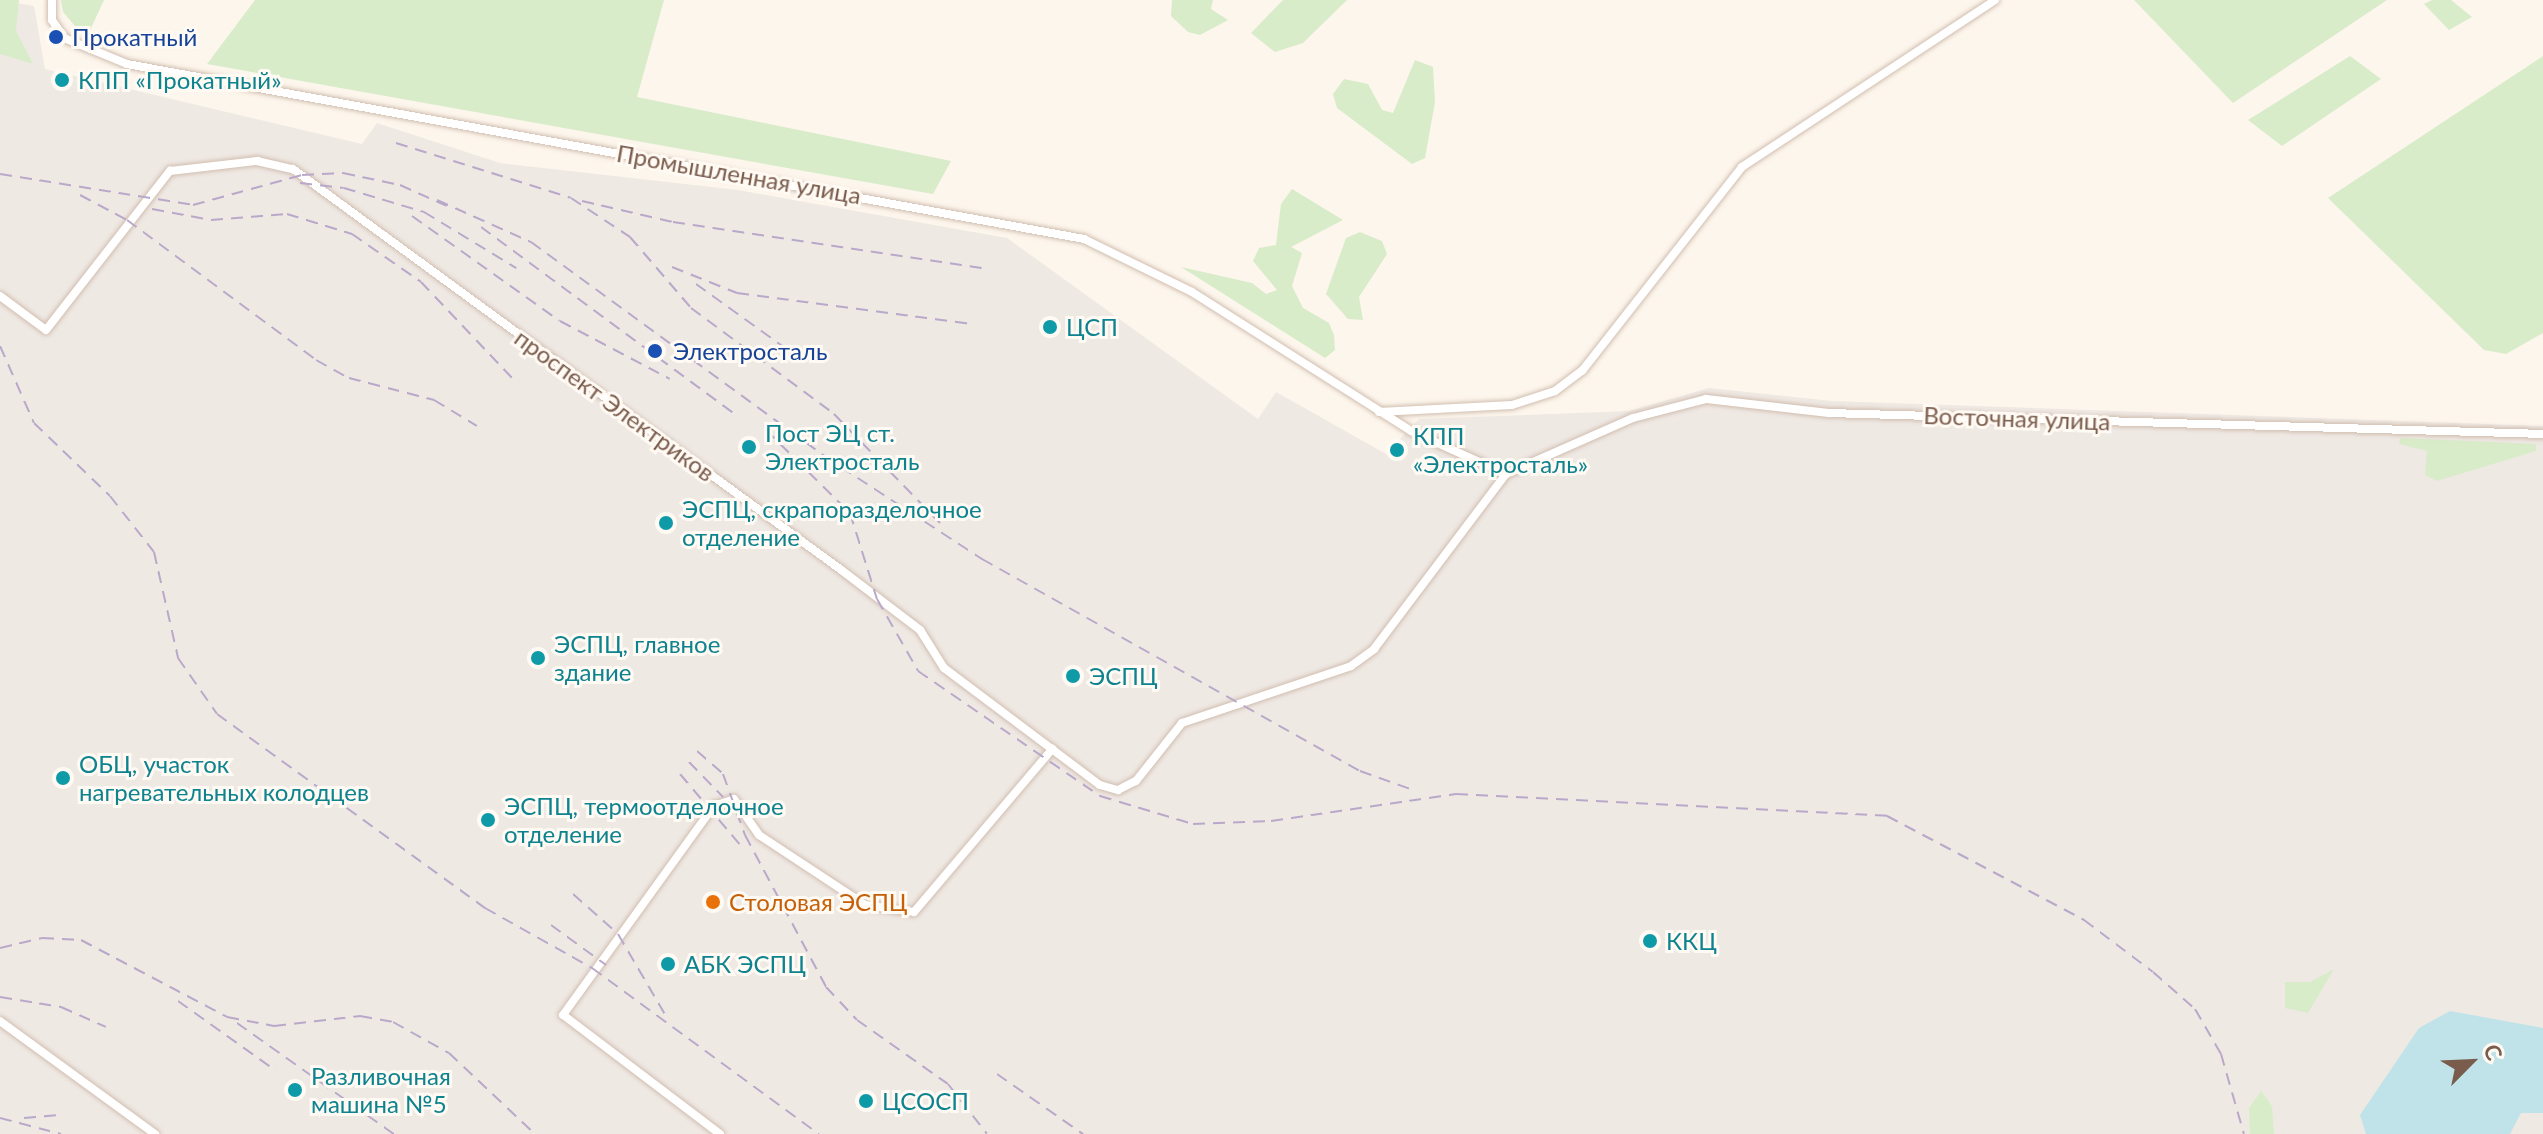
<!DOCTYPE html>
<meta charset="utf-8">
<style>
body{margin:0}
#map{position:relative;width:2543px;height:1134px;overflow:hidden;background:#fdf6ec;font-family:Lato,sans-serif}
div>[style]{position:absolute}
.industrial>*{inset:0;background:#efe9e4}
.green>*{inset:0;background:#d8ecc9}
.water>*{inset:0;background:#bfe3e8}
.roads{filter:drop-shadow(0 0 2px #d1beb0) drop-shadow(0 0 2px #d1beb0)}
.minor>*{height:8px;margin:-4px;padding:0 4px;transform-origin:4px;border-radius:4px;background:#fff}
.rail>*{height:2px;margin-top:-1px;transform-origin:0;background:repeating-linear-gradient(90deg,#b9a8c9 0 12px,transparent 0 20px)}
.dots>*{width:22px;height:22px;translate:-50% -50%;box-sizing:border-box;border:4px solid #fffaf3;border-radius:50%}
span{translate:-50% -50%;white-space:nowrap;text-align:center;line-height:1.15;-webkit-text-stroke:6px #fffaf3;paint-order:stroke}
.transit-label{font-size:24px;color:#164399}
.left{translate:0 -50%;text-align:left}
.culture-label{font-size:24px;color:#0d838f}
.street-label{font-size:24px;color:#7a5c4d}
.food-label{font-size:24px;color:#c56008}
.north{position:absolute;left:2431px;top:1022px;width:80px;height:80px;-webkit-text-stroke:6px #fffaf3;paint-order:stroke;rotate:66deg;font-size:22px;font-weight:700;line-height:32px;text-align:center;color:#7a5c4d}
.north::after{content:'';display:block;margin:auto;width:28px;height:36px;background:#7a5c4d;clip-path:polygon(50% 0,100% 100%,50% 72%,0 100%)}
</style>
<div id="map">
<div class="industrial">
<div style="clip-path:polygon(0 0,34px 6px,45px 69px,362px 144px,377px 123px,500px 163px,738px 190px,1007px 238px,1258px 419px,1276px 392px,1386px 454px,1419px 419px,1629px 411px,1709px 388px,1832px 401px,2543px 426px,2543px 1134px,0 1134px)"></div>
</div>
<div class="green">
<div style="clip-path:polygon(0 0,19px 0,16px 31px,33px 64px,0 54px)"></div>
<div style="clip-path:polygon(61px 0,104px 0,86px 39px,63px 12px)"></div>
<div style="clip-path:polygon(255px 0,664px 0,637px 97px,951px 161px,933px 194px,207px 64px)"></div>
<div style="clip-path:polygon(1172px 0,1213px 0,1211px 9px,1228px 20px,1200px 35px,1188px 32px,1171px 16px)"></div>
<div style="clip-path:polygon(1283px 0,1347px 0,1303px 43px,1275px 52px,1251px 33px)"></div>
<div style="clip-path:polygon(2134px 0,2387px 0,2233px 103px)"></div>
<div style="clip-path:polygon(2432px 0,2451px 0,2472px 17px,2449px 30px,2424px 4px)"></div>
<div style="clip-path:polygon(2350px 56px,2381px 79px,2282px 146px,2248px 120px)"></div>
<div style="clip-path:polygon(2543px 56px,2543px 333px,2506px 354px,2484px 350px,2328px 198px)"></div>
<div style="clip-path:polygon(1415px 60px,1433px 67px,1435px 102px,1425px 158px,1412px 164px,1337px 108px,1333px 94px,1344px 79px,1368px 84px,1382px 110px,1393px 113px)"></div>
<div style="clip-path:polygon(1292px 189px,1343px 220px,1291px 247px,1302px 253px,1292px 286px,1303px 308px,1329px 323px,1334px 335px,1335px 350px,1325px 358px,1181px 267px,1252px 283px,1266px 294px,1277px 290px,1253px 261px,1259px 248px,1276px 245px,1281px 204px)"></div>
<div style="clip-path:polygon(1360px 232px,1382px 241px,1387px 254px,1359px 297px,1363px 320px,1348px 319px,1326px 294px,1346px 238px)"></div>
<div style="clip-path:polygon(2400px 438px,2536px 444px,2536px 451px,2437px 481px,2425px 475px,2427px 451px,2399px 444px)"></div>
<div style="clip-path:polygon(2334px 969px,2308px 1013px,2285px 1008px,2285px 982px,2310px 982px)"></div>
<div style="clip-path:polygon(2261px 1091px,2272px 1106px,2274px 1134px,2250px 1134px,2249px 1108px)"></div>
</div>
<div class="water">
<div style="clip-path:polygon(2450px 1011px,2543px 1028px,2543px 1113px,2521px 1113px,2510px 1134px,2366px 1134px,2360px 1115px,2419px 1028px)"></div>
</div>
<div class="roads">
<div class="minor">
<div style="left:52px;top:0;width:20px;rotate:90deg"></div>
<div style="left:52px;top:20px;width:22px;rotate:56deg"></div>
<div style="left:64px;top:38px;width:68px;rotate:22.4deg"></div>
<div style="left:127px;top:64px;width:973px;rotate:10.36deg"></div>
<div style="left:1084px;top:239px;width:120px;rotate:26.1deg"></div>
<div style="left:1192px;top:292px;width:259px;rotate:32.4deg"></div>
<div style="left:1411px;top:431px;width:104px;rotate:24.4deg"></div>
<div style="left:0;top:296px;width:57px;rotate:36.5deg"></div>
<div style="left:46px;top:330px;width:202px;rotate:-52.1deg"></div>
<div style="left:170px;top:171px;width:88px;rotate:-6.6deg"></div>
<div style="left:257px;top:161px;width:37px;rotate:13deg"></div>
<div style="left:293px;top:169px;width:678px;rotate:36.18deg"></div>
<div style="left:840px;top:569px;width:101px;rotate:37.3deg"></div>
<div style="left:920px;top:630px;width:45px;rotate:57.7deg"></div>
<div style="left:944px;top:668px;width:195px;rotate:36.9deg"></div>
<div style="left:1100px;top:785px;width:19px;rotate:16deg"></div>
<div style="left:1118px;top:790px;width:20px;rotate:-27deg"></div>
<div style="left:1136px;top:781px;width:74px;rotate:-51.6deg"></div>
<div style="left:1182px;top:723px;width:178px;rotate:-18.6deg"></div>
<div style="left:1351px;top:666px;width:29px;rotate:-36deg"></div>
<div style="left:1374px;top:649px;width:219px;rotate:-53deg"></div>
<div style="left:1379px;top:412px;width:133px;rotate:-3deg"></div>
<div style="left:1512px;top:405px;width:45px;rotate:-18deg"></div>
<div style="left:1555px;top:391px;width:34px;rotate:-37deg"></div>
<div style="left:1582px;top:371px;width:259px;rotate:-51.9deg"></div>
<div style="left:1742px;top:167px;width:303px;rotate:-33.4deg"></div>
<div style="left:1506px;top:474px;width:139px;rotate:-23.8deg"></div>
<div style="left:1633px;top:418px;width:75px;rotate:-14.6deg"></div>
<div style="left:1706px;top:399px;width:124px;rotate:6.5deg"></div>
<div style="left:1829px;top:413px;width:714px;rotate:1.68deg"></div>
<div style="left:0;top:1021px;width:192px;rotate:36.1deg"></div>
<div style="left:720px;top:1134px;width:197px;rotate:-142.8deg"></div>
<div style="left:563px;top:1015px;width:258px;rotate:-54.2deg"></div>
<div style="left:714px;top:806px;width:21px;rotate:-19deg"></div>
<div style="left:734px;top:799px;width:44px;rotate:55.2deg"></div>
<div style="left:759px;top:835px;width:127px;rotate:33.4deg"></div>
<div style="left:865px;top:905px;width:49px;rotate:8.1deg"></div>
<div style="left:914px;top:912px;width:214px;rotate:-49.7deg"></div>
</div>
</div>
<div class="rail">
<div style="left:396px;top:143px;width:183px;rotate:17.4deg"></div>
<div style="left:571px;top:198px;width:71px;rotate:33.5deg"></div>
<div style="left:630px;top:237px;width:94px;rotate:49.3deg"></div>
<div style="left:691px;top:308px;width:178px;rotate:36.5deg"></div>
<div style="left:834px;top:414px;width:159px;rotate:45.8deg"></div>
<div style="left:0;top:174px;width:195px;rotate:9.1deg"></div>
<div style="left:193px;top:205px;width:113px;rotate:-15.4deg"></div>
<div style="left:302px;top:175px;width:41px;rotate:-2.8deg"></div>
<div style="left:343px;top:173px;width:58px;rotate:11.9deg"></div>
<div style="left:400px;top:185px;width:51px;rotate:24.1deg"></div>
<div style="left:300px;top:183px;width:44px;rotate:6.5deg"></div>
<div style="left:344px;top:188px;width:84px;rotate:16.7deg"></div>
<div style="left:424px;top:212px;width:108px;rotate:31.3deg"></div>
<div style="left:80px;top:195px;width:53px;rotate:28deg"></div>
<div style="left:127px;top:220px;width:235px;rotate:36.5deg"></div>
<div style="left:316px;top:360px;width:38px;rotate:29deg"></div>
<div style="left:349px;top:378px;width:88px;rotate:14.5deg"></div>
<div style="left:434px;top:400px;width:50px;rotate:31.2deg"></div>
<div style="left:437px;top:200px;width:103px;rotate:24.1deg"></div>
<div style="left:531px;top:242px;width:363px;rotate:36.1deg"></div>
<div style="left:824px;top:456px;width:189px;rotate:33.1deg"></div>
<div style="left:982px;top:559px;width:433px;rotate:29.3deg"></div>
<div style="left:1360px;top:771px;width:59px;rotate:19.7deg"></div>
<div style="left:582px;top:201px;width:93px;rotate:13deg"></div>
<div style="left:673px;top:222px;width:317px;rotate:8.5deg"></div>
<div style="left:152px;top:209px;width:60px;rotate:10.6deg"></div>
<div style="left:211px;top:220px;width:76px;rotate:-4.5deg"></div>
<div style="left:287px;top:214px;width:68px;rotate:17.1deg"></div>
<div style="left:352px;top:234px;width:84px;rotate:34.8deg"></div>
<div style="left:421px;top:282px;width:132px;rotate:46.5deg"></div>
<div style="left:412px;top:216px;width:181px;rotate:35.4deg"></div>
<div style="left:560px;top:321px;width:124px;rotate:27.8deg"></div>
<div style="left:481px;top:227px;width:320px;rotate:36.4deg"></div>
<div style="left:672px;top:267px;width:70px;rotate:21.8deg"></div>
<div style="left:737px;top:293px;width:237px;rotate:7.5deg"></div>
<div style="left:696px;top:284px;width:132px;rotate:35.7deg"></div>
<div style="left:0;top:346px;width:84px;rotate:66.2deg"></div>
<div style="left:34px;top:423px;width:105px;rotate:43.8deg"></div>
<div style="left:110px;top:496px;width:71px;rotate:51.8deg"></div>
<div style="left:154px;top:552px;width:109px;rotate:77.2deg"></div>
<div style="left:178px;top:658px;width:68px;rotate:55.1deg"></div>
<div style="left:217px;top:714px;width:331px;rotate:35.9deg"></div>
<div style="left:485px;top:908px;width:123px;rotate:29.3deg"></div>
<div style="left:592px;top:968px;width:281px;rotate:36.2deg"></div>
<div style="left:766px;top:430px;width:118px;rotate:44.7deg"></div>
<div style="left:850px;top:513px;width:90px;rotate:72.6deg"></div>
<div style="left:877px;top:599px;width:83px;rotate:60.3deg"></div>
<div style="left:918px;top:671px;width:221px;rotate:34.5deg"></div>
<div style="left:1100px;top:796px;width:97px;rotate:16.8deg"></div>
<div style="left:1193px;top:824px;width:78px;rotate:-2.2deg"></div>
<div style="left:1271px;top:821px;width:187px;rotate:-8.3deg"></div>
<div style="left:1456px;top:794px;width:432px;rotate:2.9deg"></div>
<div style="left:1887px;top:816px;width:223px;rotate:27.8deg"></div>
<div style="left:2084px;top:920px;width:86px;rotate:37deg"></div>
<div style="left:2153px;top:972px;width:56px;rotate:41.4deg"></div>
<div style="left:2195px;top:1009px;width:52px;rotate:60deg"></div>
<div style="left:2221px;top:1054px;width:83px;rotate:74deg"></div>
<div style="left:697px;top:751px;width:35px;rotate:41deg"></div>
<div style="left:723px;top:774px;width:65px;rotate:70.2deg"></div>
<div style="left:745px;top:835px;width:172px;rotate:61.9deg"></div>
<div style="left:826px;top:987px;width:45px;rotate:46.8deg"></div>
<div style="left:857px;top:1020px;width:111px;rotate:35.1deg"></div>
<div style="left:948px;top:1084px;width:63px;rotate:52deg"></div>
<div style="left:689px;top:762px;width:49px;rotate:45.8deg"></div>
<div style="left:680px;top:774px;width:94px;rotate:49.7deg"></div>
<div style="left:573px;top:894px;width:60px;rotate:41.6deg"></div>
<div style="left:618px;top:934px;width:95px;rotate:59.7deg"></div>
<div style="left:551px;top:925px;width:68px;rotate:36deg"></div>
<div style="left:0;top:948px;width:43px;rotate:-13.4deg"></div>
<div style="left:42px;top:938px;width:39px;rotate:3deg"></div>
<div style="left:81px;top:940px;width:165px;rotate:27.8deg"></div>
<div style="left:227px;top:1017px;width:48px;rotate:10.8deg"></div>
<div style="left:274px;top:1026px;width:87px;rotate:-6.6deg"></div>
<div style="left:360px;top:1016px;width:34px;rotate:10deg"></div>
<div style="left:393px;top:1022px;width:64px;rotate:29deg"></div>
<div style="left:449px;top:1053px;width:118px;rotate:43.3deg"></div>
<div style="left:0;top:997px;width:62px;rotate:9.3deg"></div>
<div style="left:61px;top:1007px;width:49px;rotate:24deg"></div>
<div style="left:178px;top:1001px;width:120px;rotate:35.5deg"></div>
<div style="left:237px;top:1023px;width:192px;rotate:35.3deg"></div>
<div style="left:997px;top:1074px;width:105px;rotate:34.9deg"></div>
<div style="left:0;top:1118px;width:63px;rotate:14.7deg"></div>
<div style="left:24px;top:1118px;width:32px;rotate:-5deg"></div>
</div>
<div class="dots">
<div style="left:56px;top:37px;background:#1a4fb4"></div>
<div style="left:62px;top:80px;background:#0f9aa8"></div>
<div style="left:1050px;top:327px;background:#0f9aa8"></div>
<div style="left:655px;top:351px;background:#1a4fb4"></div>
<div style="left:749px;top:447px;background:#0f9aa8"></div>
<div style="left:1397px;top:450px;background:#0f9aa8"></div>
<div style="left:666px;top:523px;background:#0f9aa8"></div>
<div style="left:538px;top:658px;background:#0f9aa8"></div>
<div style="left:1073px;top:676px;background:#0f9aa8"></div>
<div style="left:63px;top:778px;background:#0f9aa8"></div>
<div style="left:488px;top:820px;background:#0f9aa8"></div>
<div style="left:713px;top:902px;background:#e8710a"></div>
<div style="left:1650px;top:941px;background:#0f9aa8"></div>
<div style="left:668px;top:964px;background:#0f9aa8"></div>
<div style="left:295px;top:1090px;background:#0f9aa8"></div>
<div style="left:866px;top:1101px;background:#0f9aa8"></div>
</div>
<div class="transit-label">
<span class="left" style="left:72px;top:37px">Прокатный</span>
<span class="left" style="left:673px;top:351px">Электросталь</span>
</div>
<div class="culture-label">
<span class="left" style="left:78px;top:80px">КПП «Прокатный»</span>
<span class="left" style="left:1066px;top:327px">ЦСП</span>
<span class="left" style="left:765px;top:447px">Пост ЭЦ ст.<br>Электросталь</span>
<span class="left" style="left:1413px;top:450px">КПП<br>«Электросталь»</span>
<span class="left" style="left:682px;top:523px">ЭСПЦ, скрапоразделочное<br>отделение</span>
<span class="left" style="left:554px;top:658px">ЭСПЦ, главное<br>здание</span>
<span class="left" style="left:1089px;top:676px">ЭСПЦ</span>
<span class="left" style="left:79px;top:778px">ОБЦ, участок<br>нагревательных колодцев</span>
<span class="left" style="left:504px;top:820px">ЭСПЦ, термоотделочное<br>отделение</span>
<span class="left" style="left:1666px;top:941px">ККЦ</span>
<span class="left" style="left:684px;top:964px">АБК ЭСПЦ</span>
<span class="left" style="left:311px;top:1090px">Разливочная<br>машина №5</span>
<span class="left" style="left:882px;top:1101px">ЦСОСП</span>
</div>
<div class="street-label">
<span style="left:739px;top:174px;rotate:10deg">Промышленная улица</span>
<span style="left:615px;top:405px;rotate:36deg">проспект Электриков</span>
<span style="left:2017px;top:418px;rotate:2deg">Восточная улица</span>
</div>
<div class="food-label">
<span class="left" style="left:729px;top:902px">Столовая ЭСПЦ</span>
</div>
<div class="north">С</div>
</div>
